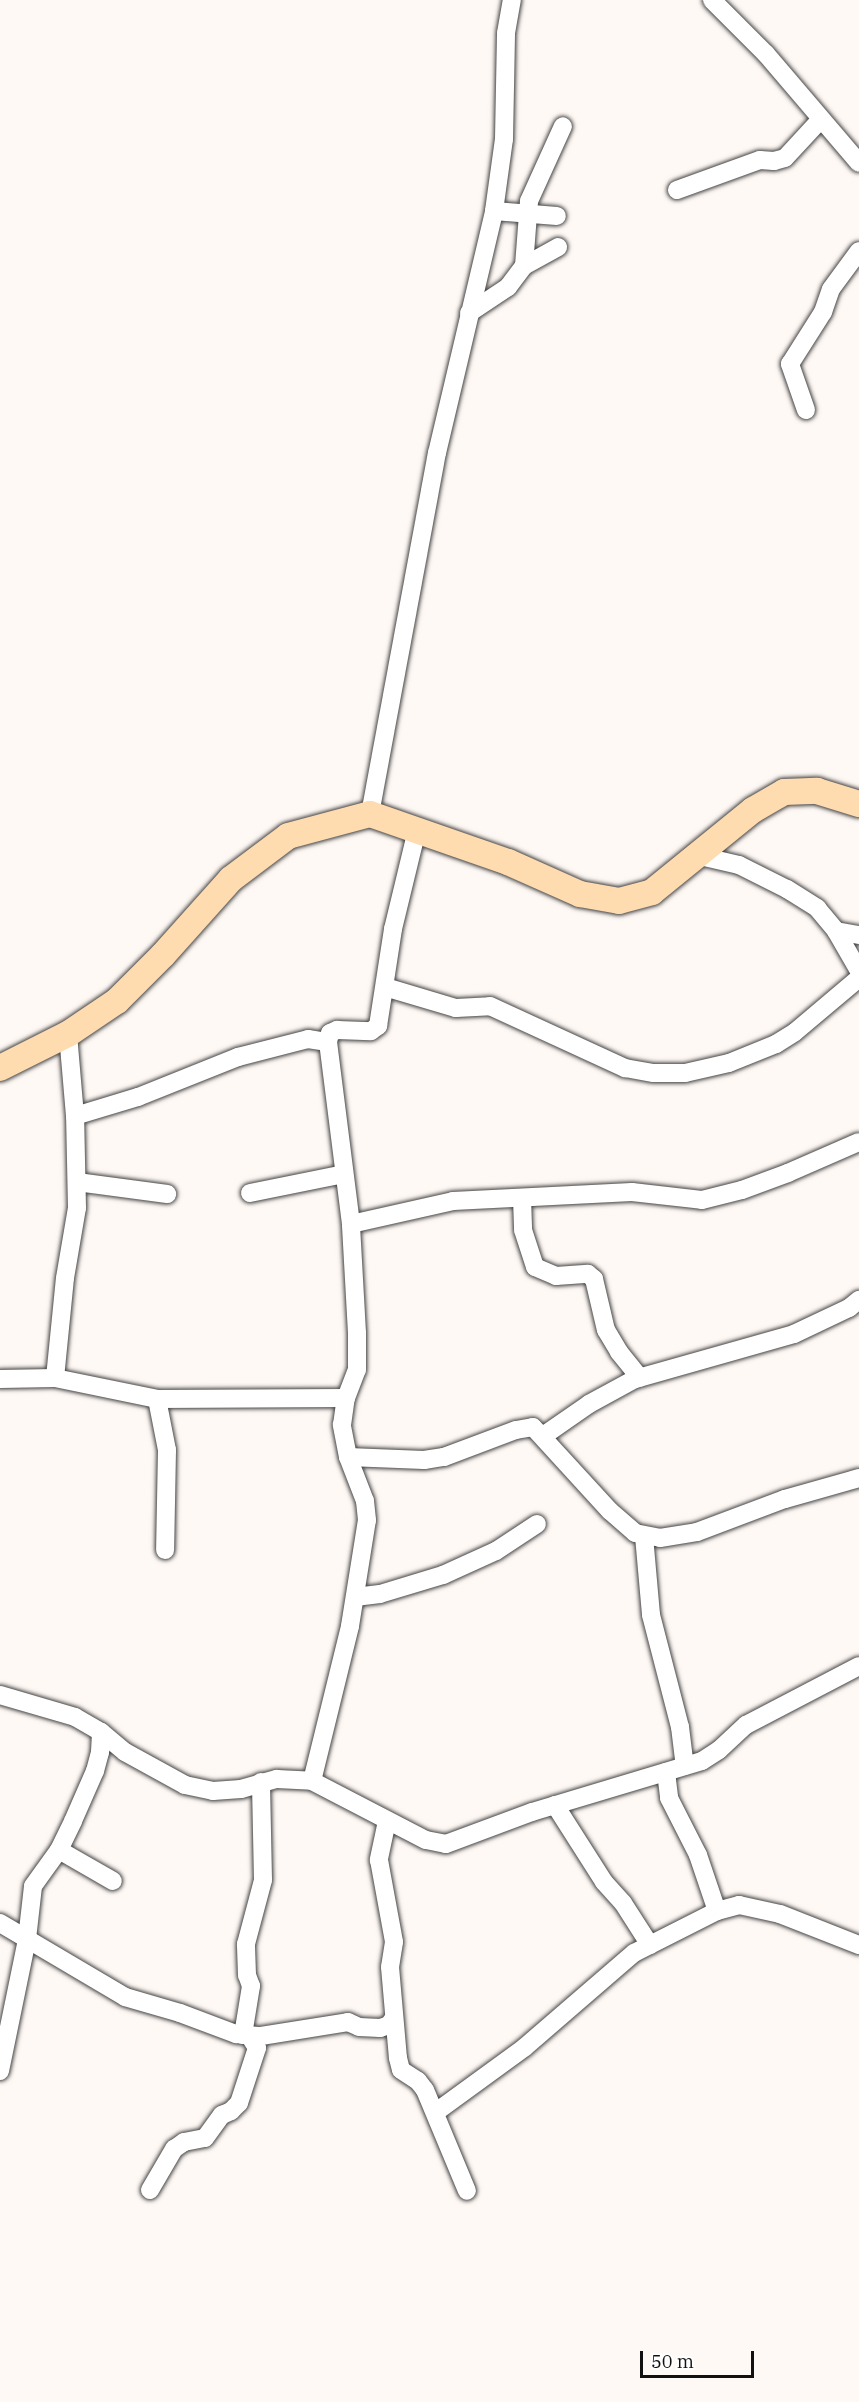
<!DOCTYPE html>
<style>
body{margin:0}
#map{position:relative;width:859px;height:2402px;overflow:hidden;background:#fff9f5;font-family:"IBM Plex Serif",serif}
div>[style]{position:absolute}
.roads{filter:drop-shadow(0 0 2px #444) drop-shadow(0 0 2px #444)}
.minor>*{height:18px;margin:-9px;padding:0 9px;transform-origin:9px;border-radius:9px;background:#fff}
.secondary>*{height:26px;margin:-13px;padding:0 13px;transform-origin:13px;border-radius:13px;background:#ffdbb0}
span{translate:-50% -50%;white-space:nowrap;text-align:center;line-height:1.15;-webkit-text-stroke:6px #fff;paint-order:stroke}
.scale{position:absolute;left:640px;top:2351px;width:114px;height:27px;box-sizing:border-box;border:3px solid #111;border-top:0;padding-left:8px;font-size:18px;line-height:21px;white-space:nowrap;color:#111;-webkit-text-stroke:4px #fff;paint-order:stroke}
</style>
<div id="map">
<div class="roads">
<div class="minor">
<div style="left:712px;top:0;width:76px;rotate:45deg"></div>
<div style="left:766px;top:54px;width:143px;rotate:49.5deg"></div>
<div style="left:677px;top:190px;width:88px;rotate:-19.9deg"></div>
<div style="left:760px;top:160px;width:14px;rotate:4deg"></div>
<div style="left:774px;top:161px;width:11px;rotate:-15deg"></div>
<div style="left:785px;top:158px;width:53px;rotate:-47.3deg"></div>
<div style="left:494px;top:211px;width:63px;rotate:4.5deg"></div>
<div style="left:524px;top:266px;width:65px;rotate:-85.6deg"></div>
<div style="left:529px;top:201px;width:82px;rotate:-65.6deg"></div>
<div style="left:469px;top:313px;width:47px;rotate:-33.7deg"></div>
<div style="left:508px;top:287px;width:26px;rotate:-53deg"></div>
<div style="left:524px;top:266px;width:39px;rotate:-29deg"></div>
<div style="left:806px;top:410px;width:49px;rotate:-109.2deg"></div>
<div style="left:790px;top:364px;width:62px;rotate:-57.6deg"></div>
<div style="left:823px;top:312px;width:24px;rotate:-71deg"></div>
<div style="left:831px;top:289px;width:47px;rotate:-53.6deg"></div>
<div style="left:370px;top:814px;width:367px;rotate:-79.5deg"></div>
<div style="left:437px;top:453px;width:249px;rotate:-76.7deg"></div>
<div style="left:494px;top:211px;width:73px;rotate:-82.1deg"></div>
<div style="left:504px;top:139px;width:106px;rotate:-88.9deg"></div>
<div style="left:506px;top:33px;width:34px;rotate:-80deg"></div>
<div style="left:700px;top:856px;width:40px;rotate:13deg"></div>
<div style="left:739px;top:865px;width:54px;rotate:26.6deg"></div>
<div style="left:787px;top:889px;width:36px;rotate:32deg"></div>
<div style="left:817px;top:908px;width:30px;rotate:50deg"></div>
<div style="left:836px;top:931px;width:46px;rotate:60.1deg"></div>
<div style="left:836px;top:931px;width:23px;rotate:10deg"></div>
<div style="left:385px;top:987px;width:74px;rotate:16.5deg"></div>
<div style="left:456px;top:1008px;width:34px;rotate:-3deg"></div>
<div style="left:490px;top:1006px;width:149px;rotate:24.7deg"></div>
<div style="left:625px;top:1068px;width:29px;rotate:10deg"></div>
<div style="left:654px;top:1073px;width:31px"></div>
<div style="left:685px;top:1073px;width:45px;rotate:-12.8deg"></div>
<div style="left:729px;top:1063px;width:51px;rotate:-22deg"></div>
<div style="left:776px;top:1044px;width:22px;rotate:-32deg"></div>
<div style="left:795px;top:1032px;width:84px;rotate:-40.2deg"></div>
<div style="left:75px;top:1116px;width:66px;rotate:-16.8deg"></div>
<div style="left:138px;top:1097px;width:108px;rotate:-21.8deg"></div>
<div style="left:238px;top:1057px;width:72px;rotate:-14.4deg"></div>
<div style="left:308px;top:1039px;width:20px;rotate:9deg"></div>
<div style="left:77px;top:1182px;width:91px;rotate:7.6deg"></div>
<div style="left:250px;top:1193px;width:96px;rotate:-11.4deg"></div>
<div style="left:522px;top:1198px;width:32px;rotate:88deg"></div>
<div style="left:523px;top:1230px;width:39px;rotate:72deg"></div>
<div style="left:535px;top:1267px;width:23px;rotate:23deg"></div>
<div style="left:556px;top:1276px;width:32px;rotate:-4deg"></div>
<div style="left:588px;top:1274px;width:8px;rotate:40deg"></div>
<div style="left:594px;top:1279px;width:52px;rotate:76.8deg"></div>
<div style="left:606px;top:1330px;width:26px;rotate:59deg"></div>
<div style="left:619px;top:1352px;width:33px;rotate:51deg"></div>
<div style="left:351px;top:1224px;width:105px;rotate:-12.7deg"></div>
<div style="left:453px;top:1201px;width:179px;rotate:-2.9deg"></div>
<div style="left:632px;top:1192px;width:70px;rotate:6.5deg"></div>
<div style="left:702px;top:1200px;width:41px;rotate:-14deg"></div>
<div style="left:742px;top:1190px;width:49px;rotate:-20.3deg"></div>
<div style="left:788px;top:1173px;width:77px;rotate:-23.6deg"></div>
<div style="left:55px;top:1378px;width:100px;rotate:-84.3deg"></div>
<div style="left:65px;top:1278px;width:71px;rotate:-80.3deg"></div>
<div style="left:77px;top:1208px;width:92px;rotate:-91.2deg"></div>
<div style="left:75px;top:1116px;width:82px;rotate:-94.9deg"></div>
<div style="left:0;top:1379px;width:55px;rotate:-1deg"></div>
<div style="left:55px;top:1378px;width:104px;rotate:11.6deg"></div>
<div style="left:157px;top:1399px;width:189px;rotate:-0.3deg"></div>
<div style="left:157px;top:1399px;width:52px;rotate:78.9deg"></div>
<div style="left:167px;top:1450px;width:100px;rotate:91.1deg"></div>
<div style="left:543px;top:1436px;width:56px;rotate:-34.8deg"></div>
<div style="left:589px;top:1404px;width:52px;rotate:-28.5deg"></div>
<div style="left:635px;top:1379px;width:165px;rotate:-15.8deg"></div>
<div style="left:794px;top:1334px;width:61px;rotate:-25.3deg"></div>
<div style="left:849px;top:1308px;width:13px;rotate:-39deg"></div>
<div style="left:348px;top:1457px;width:76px;rotate:2.3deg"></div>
<div style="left:424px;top:1460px;width:20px;rotate:-9deg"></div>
<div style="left:444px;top:1457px;width:77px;rotate:-20.6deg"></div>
<div style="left:516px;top:1430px;width:17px;rotate:-10deg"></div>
<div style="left:533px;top:1427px;width:114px;rotate:47.5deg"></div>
<div style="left:610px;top:1511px;width:33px;rotate:41deg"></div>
<div style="left:635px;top:1533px;width:25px;rotate:11deg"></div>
<div style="left:660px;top:1538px;width:37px;rotate:-9deg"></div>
<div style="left:697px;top:1532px;width:94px;rotate:-20.6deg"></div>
<div style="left:785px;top:1499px;width:77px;rotate:-15.8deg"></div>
<div style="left:644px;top:1536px;width:79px;rotate:84.9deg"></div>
<div style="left:651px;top:1615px;width:116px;rotate:75.5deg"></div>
<div style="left:680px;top:1727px;width:39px;rotate:83deg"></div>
<div style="left:355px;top:1597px;width:25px;rotate:-7deg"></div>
<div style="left:380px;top:1594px;width:66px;rotate:-16.8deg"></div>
<div style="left:443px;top:1575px;width:58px;rotate:-24.4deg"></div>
<div style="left:496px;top:1551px;width:49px;rotate:-33.4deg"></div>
<div style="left:0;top:1695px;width:78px;rotate:16.3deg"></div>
<div style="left:75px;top:1717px;width:30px;rotate:30deg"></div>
<div style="left:101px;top:1732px;width:31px;rotate:40deg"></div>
<div style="left:125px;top:1752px;width:68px;rotate:28.8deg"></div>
<div style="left:185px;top:1785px;width:29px;rotate:12deg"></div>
<div style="left:213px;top:1791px;width:28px;rotate:-4deg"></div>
<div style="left:241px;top:1789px;width:37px;rotate:-16deg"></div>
<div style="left:277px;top:1779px;width:35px;rotate:3deg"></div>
<div style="left:312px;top:1781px;width:128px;rotate:27.4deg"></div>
<div style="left:426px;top:1840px;width:20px;rotate:11deg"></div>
<div style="left:446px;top:1844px;width:92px;rotate:-20.4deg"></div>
<div style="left:532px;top:1812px;width:177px;rotate:-16.7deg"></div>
<div style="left:702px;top:1761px;width:20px;rotate:-33deg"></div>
<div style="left:719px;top:1750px;width:37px;rotate:-43deg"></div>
<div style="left:746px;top:1725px;width:127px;rotate:-27.6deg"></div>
<div style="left:666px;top:1772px;width:26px;rotate:83deg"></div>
<div style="left:669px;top:1798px;width:64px;rotate:63deg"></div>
<div style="left:698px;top:1855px;width:59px;rotate:71.3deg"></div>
<div style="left:312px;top:1781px;width:160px;rotate:-76.2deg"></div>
<div style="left:350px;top:1626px;width:107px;rotate:-80.9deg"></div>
<div style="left:367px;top:1520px;width:19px;rotate:-96deg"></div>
<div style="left:365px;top:1501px;width:47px;rotate:-111.1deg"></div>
<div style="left:348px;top:1457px;width:33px;rotate:-101deg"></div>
<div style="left:342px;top:1425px;width:27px;rotate:-82deg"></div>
<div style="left:346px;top:1398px;width:30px;rotate:-69deg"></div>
<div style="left:357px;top:1370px;width:37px;rotate:-90deg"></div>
<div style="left:357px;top:1333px;width:109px;rotate:-93.2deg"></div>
<div style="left:351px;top:1224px;width:183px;rotate:-97.2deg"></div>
<div style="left:328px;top:1042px;width:9px;rotate:-77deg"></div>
<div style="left:330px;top:1033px;width:8px;rotate:-23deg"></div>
<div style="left:337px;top:1030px;width:34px;rotate:2deg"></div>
<div style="left:371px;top:1031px;width:9px;rotate:-36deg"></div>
<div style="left:378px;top:1026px;width:98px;rotate:-81.2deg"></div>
<div style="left:393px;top:929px;width:102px;rotate:-76.4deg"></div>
<div style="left:555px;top:1805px;width:91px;rotate:57.5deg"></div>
<div style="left:604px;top:1882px;width:28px;rotate:48deg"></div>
<div style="left:623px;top:1903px;width:50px;rotate:57.3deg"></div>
<div style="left:387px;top:1821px;width:40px;rotate:102deg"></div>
<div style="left:379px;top:1860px;width:83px;rotate:79.6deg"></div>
<div style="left:394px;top:1942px;width:25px;rotate:99deg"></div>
<div style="left:390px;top:1967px;width:91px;rotate:85deg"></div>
<div style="left:398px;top:2058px;width:12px;rotate:76deg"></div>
<div style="left:401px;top:2070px;width:20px;rotate:33deg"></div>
<div style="left:418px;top:2081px;width:11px;rotate:52deg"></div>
<div style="left:425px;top:2090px;width:109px;rotate:67.4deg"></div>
<div style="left:59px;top:1850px;width:62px;rotate:29.9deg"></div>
<div style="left:0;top:1923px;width:145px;rotate:30.6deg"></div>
<div style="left:125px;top:1997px;width:57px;rotate:16.2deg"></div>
<div style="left:180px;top:2013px;width:60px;rotate:20.6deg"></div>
<div style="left:236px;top:2034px;width:25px;rotate:5deg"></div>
<div style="left:261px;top:2036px;width:88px;rotate:-9.1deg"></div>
<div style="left:348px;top:2022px;width:12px;rotate:24deg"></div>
<div style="left:359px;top:2027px;width:21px;rotate:3deg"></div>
<div style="left:380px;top:2028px;width:9px;rotate:-18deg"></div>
<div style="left:389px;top:2025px;width:7px;rotate:-56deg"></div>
<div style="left:243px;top:2035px;width:50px;rotate:-80.7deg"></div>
<div style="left:251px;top:1986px;width:12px;rotate:-110deg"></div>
<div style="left:247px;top:1975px;width:31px;rotate:-92deg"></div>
<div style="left:246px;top:1944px;width:66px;rotate:-75.1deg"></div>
<div style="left:263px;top:1880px;width:98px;rotate:-91.2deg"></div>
<div style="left:0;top:2071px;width:135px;rotate:-78.4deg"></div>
<div style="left:27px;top:1939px;width:53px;rotate:-83.5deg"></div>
<div style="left:33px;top:1886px;width:44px;rotate:-54.2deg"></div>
<div style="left:59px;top:1850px;width:32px;rotate:-64deg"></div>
<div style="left:73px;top:1821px;width:55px;rotate:-66.3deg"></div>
<div style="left:95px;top:1771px;width:20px;rotate:-75deg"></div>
<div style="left:100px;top:1752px;width:20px;rotate:-87deg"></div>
<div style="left:436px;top:2112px;width:110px;rotate:-36.1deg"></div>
<div style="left:525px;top:2047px;width:144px;rotate:-40.8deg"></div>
<div style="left:634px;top:1953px;width:93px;rotate:-26.8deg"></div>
<div style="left:717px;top:1911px;width:23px;rotate:-15deg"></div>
<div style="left:739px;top:1905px;width:42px;rotate:12.4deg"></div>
<div style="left:780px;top:1914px;width:85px;rotate:21.4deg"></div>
<div style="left:150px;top:2190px;width:48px;rotate:-59.7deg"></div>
<div style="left:174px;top:2149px;width:12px;rotate:-35deg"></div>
<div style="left:184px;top:2142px;width:21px;rotate:-11deg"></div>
<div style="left:205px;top:2138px;width:29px;rotate:-54deg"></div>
<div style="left:222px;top:2115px;width:10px;rotate:-24deg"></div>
<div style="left:231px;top:2111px;width:11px;rotate:-45deg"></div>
<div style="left:239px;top:2103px;width:58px;rotate:-71.9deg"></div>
<div style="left:257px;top:2048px;width:15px;rotate:-122deg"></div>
</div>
<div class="secondary">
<div style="left:0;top:1068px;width:76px;rotate:-26.6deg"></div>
<div style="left:68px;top:1034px;width:59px;rotate:-34deg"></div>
<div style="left:117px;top:1001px;width:65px;rotate:-45deg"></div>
<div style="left:163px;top:955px;width:102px;rotate:-48.2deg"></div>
<div style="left:231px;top:879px;width:71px;rotate:-37deg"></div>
<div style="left:288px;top:836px;width:85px;rotate:-15deg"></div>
<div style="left:370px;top:814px;width:146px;rotate:19.2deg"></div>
<div style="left:508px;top:862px;width:79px;rotate:24deg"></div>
<div style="left:580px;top:894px;width:40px;rotate:10deg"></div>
<div style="left:619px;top:901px;width:34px;rotate:-15deg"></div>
<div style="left:652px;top:892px;width:130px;rotate:-39.1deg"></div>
<div style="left:753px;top:810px;width:36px;rotate:-30deg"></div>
<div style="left:784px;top:792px;width:33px;rotate:-2deg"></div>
<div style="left:817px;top:791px;width:44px;rotate:17.2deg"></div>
</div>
</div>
<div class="scale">50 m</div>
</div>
